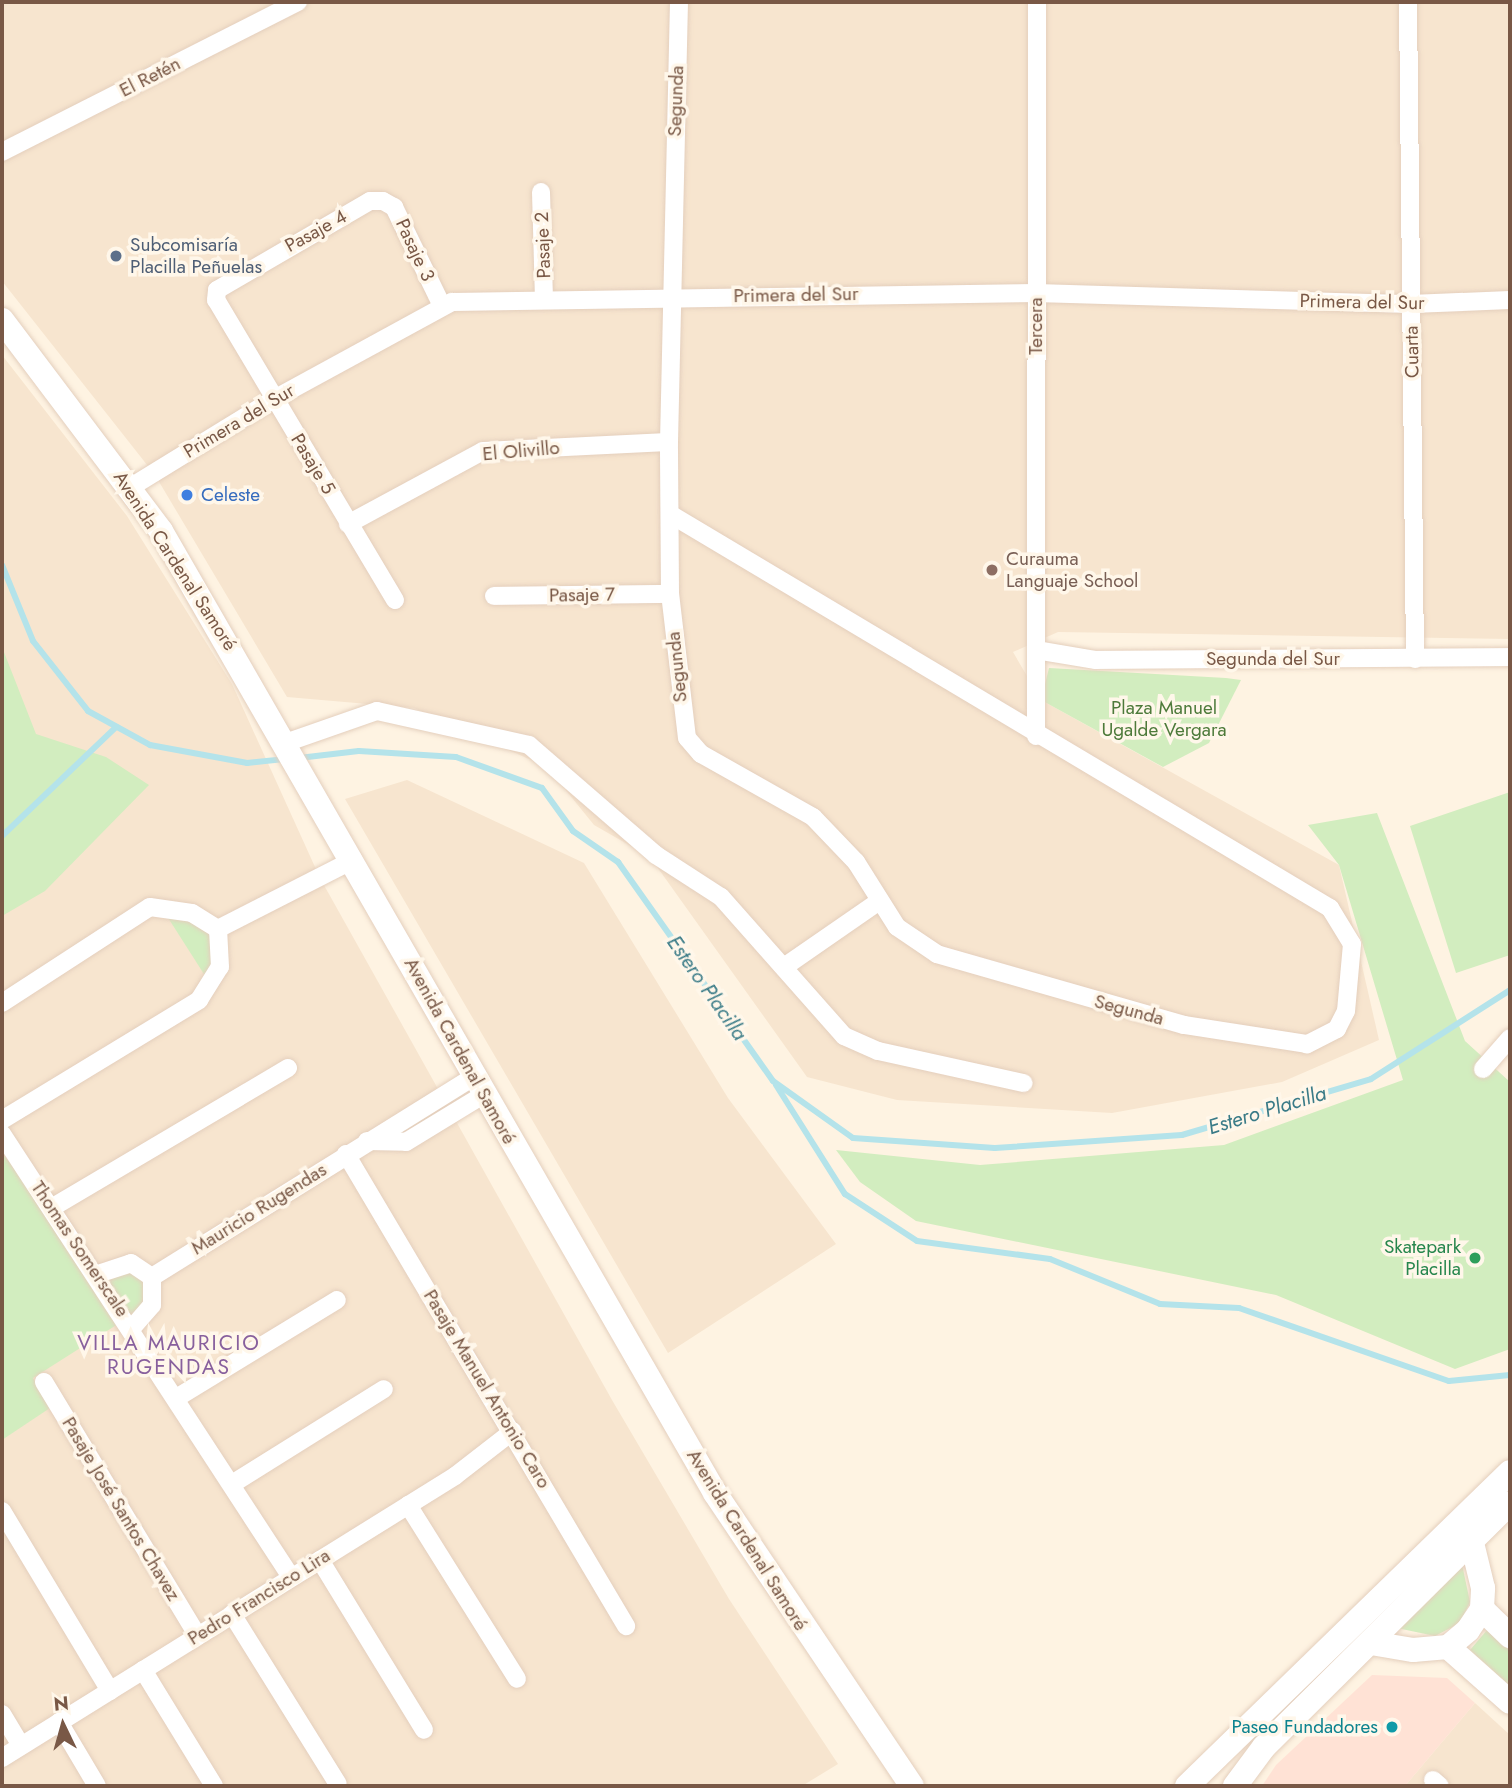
<!DOCTYPE html>
<meta charset="utf-8">
<style>
body{margin:0}
#map{position:relative;width:1512px;height:1788px;overflow:hidden;background:#fef3e2;font-family:Jost,sans-serif}
div>[style]{position:absolute}
.residential>*{inset:0;background:#f7e5cf}
.commercial>*{inset:0;background:#ffe2d5}
.green>*{inset:0;background:#d2edbf}
.stream>*{height:6px;margin:-3px;padding:0 3px;transform-origin:3px;border-radius:3px;background:#b4e3ea}
.roads{filter:drop-shadow(0 0 2px #e4cfbd) drop-shadow(0 0 2px #e4cfbd)}
.street>*{height:18px;margin:-9px;padding:0 9px;transform-origin:9px;border-radius:9px;background:#fff}
.secondary>*{height:24px;margin:-12px;padding:0 12px;transform-origin:12px;border-radius:12px;background:#fff}
.dots>*{width:19px;height:19px;translate:-50% -50%;box-sizing:border-box;border:4px solid #fff7ea;border-radius:50%}
span{translate:-50% -50%;white-space:nowrap;text-align:center;line-height:1.15;-webkit-text-stroke:7px #fff7ea;paint-order:stroke}
.street-label{font-size:19px;color:#795846}
.service-label{font-size:19px;color:#4e5e75}
.left{translate:0 -50%;text-align:left}
.shop-label{font-size:19px;color:#366cbe}
.education-label{font-size:19px;color:#785e54}
.park-label{font-size:19px;color:#4d7a3a}
.leisure-label{font-size:19px;color:#27864d}
.right{translate:-100% -50%;text-align:right}
.culture-label{font-size:19px;color:#0d838f}
.water-label{font-size:21px;color:#3a7b87;font-style:italic}
.neighbourhood-label{font-size:21px;color:#88609d;letter-spacing:2px}
.frame{position:absolute;inset:0;border:4px solid #795846;pointer-events:none}
.north{position:absolute;left:28px;top:1690px;width:70px;height:70px;-webkit-text-stroke:5px #fff7ea;paint-order:stroke;rotate:355deg;font-size:19px;font-weight:700;line-height:28px;text-align:center;color:#795846}
.north::after{content:'';display:block;margin:auto;width:24px;height:32px;background:#795846;clip-path:polygon(50% 0,100% 100%,50% 72%,0 100%)}
</style>
<div id="map">
<div class="residential">
<div style="clip-path:polygon(2px 2px,1510px 2px,1510px 639px,1058px 632px,1013px 652px,1041px 700px,1339px 865px,1379px 1040px,1282px 1082px,1112px 1113px,897px 1100px,807px 1077px,650px 857px,594px 825px,547px 767px,414px 708px,287px 697px,155px 475px,2px 281px)"></div>
<div style="clip-path:polygon(2px 355px,127px 516px,232px 684px,320px 878px,612px 1400px,729px 1599px,838px 1764px,802px 1786px,2px 1786px)"></div>
<div style="clip-path:polygon(407px 780px,584px 863px,728px 1098px,836px 1244px,668px 1353px,345px 799px)"></div>
<div style="clip-path:polygon(1475px 1703px,1510px 1735px,1510px 1786px,1405px 1786px)"></div>
</div>
<div class="commercial">
<div style="clip-path:polygon(1372px 1675px,1447px 1678px,1475px 1703px,1405px 1786px,1262px 1786px,1276px 1765px)"></div>
</div>
<div class="green">
<div style="clip-path:polygon(2px 647px,36px 734px,106px 757px,149px 785px,45px 891px,2px 916px)"></div>
<div style="clip-path:polygon(1049px 668px,1226px 678px,1241px 680px,1209px 743px,1163px 767px,1041px 700px)"></div>
<div style="clip-path:polygon(1510px 792px,1510px 955px,1456px 973px,1410px 826px)"></div>
<div style="clip-path:polygon(1377px 813px,1465px 1041px,1510px 1082px,1510px 1349px,1455px 1369px,1276px 1295px,916px 1221px,860px 1182px,836px 1150px,980px 1165px,1224px 1145px,1403px 1080px,1339px 865px,1308px 825px)"></div>
<div style="clip-path:polygon(165px 913px,190px 916px,215px 939px,209px 982px)"></div>
<div style="clip-path:polygon(2px 1153px,46px 1209px,118px 1324px,33px 1378px,50px 1408px,2px 1440px)"></div>
<div style="clip-path:polygon(131px 1263px,155px 1290px,132px 1328px,98px 1274px)"></div>
<div style="clip-path:polygon(1462px 1564px,1470px 1602px,1460px 1623px,1435px 1636px,1397px 1628px)"></div>
<div style="clip-path:polygon(1487px 1630px,1510px 1651px,1510px 1686px,1470px 1650px)"></div>
</div>
<div class="stream">
<div style="left:2px;top:565px;width:82px;rotate:67.8deg"></div>
<div style="left:33px;top:641px;width:89px;rotate:51.8deg"></div>
<div style="left:88px;top:711px;width:71px;rotate:28.7deg"></div>
<div style="left:150px;top:745px;width:99px;rotate:10.5deg"></div>
<div style="left:247px;top:763px;width:37px;rotate:-6deg"></div>
<div style="left:299px;top:758px;width:60px;rotate:-6.7deg"></div>
<div style="left:359px;top:751px;width:97px;rotate:3.5deg"></div>
<div style="left:456px;top:757px;width:91px;rotate:19.8deg"></div>
<div style="left:542px;top:788px;width:53px;rotate:54.2deg"></div>
<div style="left:573px;top:831px;width:55px;rotate:34.6deg"></div>
<div style="left:618px;top:862px;width:268px;rotate:54.7deg"></div>
<div style="left:773px;top:1081px;width:98px;rotate:35.5deg"></div>
<div style="left:853px;top:1138px;width:142px;rotate:4deg"></div>
<div style="left:995px;top:1148px;width:187px;rotate:-4deg"></div>
<div style="left:1182px;top:1135px;width:197px;rotate:-16.5deg"></div>
<div style="left:1371px;top:1079px;width:165px;rotate:-32.6deg"></div>
<div style="left:2px;top:836px;width:158px;rotate:-43.7deg"></div>
<div style="left:776px;top:1085px;width:129px;rotate:57.7deg"></div>
<div style="left:845px;top:1194px;width:86px;rotate:33.1deg"></div>
<div style="left:917px;top:1241px;width:134px;rotate:7.7deg"></div>
<div style="left:1050px;top:1259px;width:119px;rotate:22.2deg"></div>
<div style="left:1160px;top:1304px;width:79px;rotate:2.9deg"></div>
<div style="left:1239px;top:1308px;width:222px;rotate:19.2deg"></div>
<div style="left:1449px;top:1381px;width:61px;rotate:-5.6deg"></div>
</div>
<div class="roads">
<div class="street">
<div style="left:1408px;top:2px;width:657px;rotate:89.39deg"></div>
<div style="left:2px;top:152px;width:332px;rotate:-26.9deg"></div>
<div style="left:541px;top:192px;width:105px;rotate:88.4deg"></div>
<div style="left:131px;top:487px;width:168px;rotate:-31.6deg"></div>
<div style="left:274px;top:399px;width:203px;rotate:-28.6deg"></div>
<div style="left:452px;top:302px;width:584px;rotate:-0.88deg"></div>
<div style="left:1036px;top:293px;width:375px;rotate:1.7deg"></div>
<div style="left:1411px;top:304px;width:99px;rotate:-2.3deg"></div>
<div style="left:670px;top:514px;width:769px;rotate:30.84deg"></div>
<div style="left:1330px;top:908px;width:42px;rotate:58.6deg"></div>
<div style="left:1352px;top:944px;width:67px;rotate:95.1deg"></div>
<div style="left:1346px;top:1011px;width:20px;rotate:117deg"></div>
<div style="left:1337px;top:1029px;width:34px;rotate:153deg"></div>
<div style="left:1307px;top:1044px;width:124px;rotate:-171.2deg"></div>
<div style="left:1184px;top:1025px;width:257px;rotate:-164deg"></div>
<div style="left:937px;top:954px;width:48px;rotate:-146deg"></div>
<div style="left:897px;top:927px;width:77px;rotate:-122.2deg"></div>
<div style="left:856px;top:862px;width:62px;rotate:-133.7deg"></div>
<div style="left:813px;top:817px;width:129px;rotate:-150.6deg"></div>
<div style="left:701px;top:754px;width:21px;rotate:-131deg"></div>
<div style="left:687px;top:738px;width:145px;rotate:-96.7deg"></div>
<div style="left:670px;top:594px;width:152px;rotate:-90.4deg"></div>
<div style="left:669px;top:442px;width:440px;rotate:-88.7deg"></div>
<div style="left:348px;top:524px;width:153px;rotate:-28.4deg"></div>
<div style="left:483px;top:451px;width:186px;rotate:-2.8deg"></div>
<div style="left:494px;top:596px;width:176px;rotate:-0.7deg"></div>
<div style="left:395px;top:600px;width:349px;rotate:-120.8deg"></div>
<div style="left:216px;top:300px;width:10px;rotate:-84deg"></div>
<div style="left:217px;top:290px;width:177px;rotate:-30.2deg"></div>
<div style="left:370px;top:201px;width:13px"></div>
<div style="left:383px;top:201px;width:13px;rotate:29deg"></div>
<div style="left:394px;top:207px;width:108px;rotate:64.1deg"></div>
<div style="left:1036px;top:650px;width:61px;rotate:9.5deg"></div>
<div style="left:1096px;top:660px;width:414px;rotate:-0.4deg"></div>
<div style="left:1036px;top:736px;width:734px;rotate:-89.92deg"></div>
<div style="left:288px;top:742px;width:94px;rotate:-19.2deg"></div>
<div style="left:377px;top:711px;width:156px;rotate:12.6deg"></div>
<div style="left:529px;top:745px;width:168px;rotate:40.9deg"></div>
<div style="left:656px;top:855px;width:77px;rotate:32.9deg"></div>
<div style="left:721px;top:897px;width:186px;rotate:48.5deg"></div>
<div style="left:844px;top:1036px;width:37px;rotate:24deg"></div>
<div style="left:878px;top:1051px;width:149px;rotate:12.4deg"></div>
<div style="left:218px;top:929px;width:152px;rotate:-27.1deg"></div>
<div style="left:784px;top:967px;width:114px;rotate:-34.7deg"></div>
<div style="left:2px;top:1003px;width:176px;rotate:-33deg"></div>
<div style="left:150px;top:907px;width:42px;rotate:8.1deg"></div>
<div style="left:192px;top:913px;width:31px;rotate:32deg"></div>
<div style="left:1483px;top:1069px;width:41px;rotate:-48.9deg"></div>
<div style="left:2px;top:1120px;width:231px;rotate:-31.3deg"></div>
<div style="left:199px;top:1000px;width:39px;rotate:-58deg"></div>
<div style="left:220px;top:967px;width:38px;rotate:-93deg"></div>
<div style="left:2px;top:1134px;width:529px;rotate:56.88deg"></div>
<div style="left:367px;top:1141px;width:39px;rotate:1deg"></div>
<div style="left:406px;top:1142px;width:90px;rotate:-31.4deg"></div>
<div style="left:346px;top:1154px;width:549px;rotate:59.32deg"></div>
<div style="left:53px;top:1207px;width:273px;rotate:-30.6deg"></div>
<div style="left:98px;top:1274px;width:35px;rotate:-18deg"></div>
<div style="left:131px;top:1263px;width:25px;rotate:34deg"></div>
<div style="left:152px;top:1277px;width:28px;rotate:90deg"></div>
<div style="left:152px;top:1305px;width:30px;rotate:131deg"></div>
<div style="left:152px;top:1277px;width:378px;rotate:-31.9deg"></div>
<div style="left:44px;top:1382px;width:297px;rotate:58.8deg"></div>
<div style="left:178px;top:1397px;width:186px;rotate:-31.4deg"></div>
<div style="left:232px;top:1484px;width:179px;rotate:-32deg"></div>
<div style="left:408px;top:1505px;width:205px;rotate:57.9deg"></div>
<div style="left:2px;top:1511px;width:210px;rotate:59deg"></div>
<div style="left:320px;top:1560px;width:199px;rotate:58.5deg"></div>
<div style="left:232px;top:1614px;width:200px;rotate:58.1deg"></div>
<div style="left:143px;top:1670px;width:136px;rotate:58.5deg"></div>
<div style="left:2px;top:1714px;width:37px;rotate:59deg"></div>
<div style="left:59px;top:1722px;width:74px;rotate:59.3deg"></div>
<div style="left:2px;top:1758px;width:534px;rotate:-31.9deg"></div>
<div style="left:455px;top:1476px;width:73px;rotate:-37.8deg"></div>
<div style="left:1433px;top:1780px;width:9px;rotate:41deg"></div>
</div>
<div class="secondary">
<div style="left:2px;top:320px;width:264px;rotate:53deg"></div>
<div style="left:161px;top:531px;width:1110px;rotate:60.06deg"></div>
<div style="left:715px;top:1493px;width:353px;rotate:56.1deg"></div>
<div style="left:1482px;top:1609px;width:39px;rotate:44deg"></div>
<div style="left:1371px;top:1643px;width:43px;rotate:9.5deg"></div>
<div style="left:1413px;top:1650px;width:35px;rotate:-5deg"></div>
<div style="left:1448px;top:1647px;width:26px;rotate:-40deg"></div>
<div style="left:1468px;top:1630px;width:25px;rotate:-56deg"></div>
<div style="left:1482px;top:1609px;width:21px;rotate:-87deg"></div>
<div style="left:1483px;top:1588px;width:46px;rotate:-103.7deg"></div>
<div style="left:1448px;top:1647px;width:83px;rotate:41.6deg"></div>
<div style="left:1187px;top:1786px;width:450px;rotate:-44.2deg"></div>
<div style="left:1235px;top:1786px;width:49px;rotate:-53.4deg"></div>
<div style="left:1264px;top:1747px;width:346px;rotate:-44.8deg"></div>
</div>
</div>
<div class="dots">
<div style="left:116px;top:256px;background:#5c6f8a"></div>
<div style="left:187px;top:495px;background:#3f7fe0"></div>
<div style="left:992px;top:570px;background:#8d6e63"></div>
<div style="left:1475px;top:1258px;background:#2e9e5b"></div>
<div style="left:1392px;top:1727px;background:#0f9aa8"></div>
</div>
<div class="street-label">
<span style="left:150px;top:77px;rotate:-27deg">El Retén</span>
<span style="left:676px;top:101px;rotate:-88deg">Segunda</span>
<span style="left:316px;top:231px;rotate:-29deg">Pasaje 4</span>
<span style="left:543px;top:245px;rotate:-92deg">Pasaje 2</span>
<span style="left:415px;top:250px;rotate:65deg">Pasaje 3</span>
<span style="left:796px;top:295px;rotate:-1deg">Primera del Sur</span>
<span style="left:1362px;top:302px;rotate:1deg">Primera del Sur</span>
<span style="left:1036px;top:326px;rotate:-90deg">Tercera</span>
<span style="left:1412px;top:352px;rotate:-91deg">Cuarta</span>
<span style="left:239px;top:421px;rotate:-31deg">Primera del Sur</span>
<span style="left:521px;top:451px;rotate:-5deg">El Olivillo</span>
<span style="left:313px;top:464px;rotate:59deg">Pasaje 5</span>
<span style="left:175px;top:561px;rotate:57deg">Avenida Cardenal Samoré</span>
<span style="left:582px;top:595px;rotate:-1deg">Pasaje 7</span>
<span style="left:1273px;top:659px">Segunda del Sur</span>
<span style="left:677px;top:667px;rotate:-96deg">Segunda</span>
<span style="left:1129px;top:1010px;rotate:15deg">Segunda</span>
<span style="left:460px;top:1051px;rotate:61deg">Avenida Cardenal Samoré</span>
<span style="left:259px;top:1209px;rotate:-32deg">Mauricio Rugendas</span>
<span style="left:80px;top:1249px;rotate:56deg">Thomas Somerscale</span>
<span style="left:487px;top:1389px;rotate:59deg">Pasaje Manuel Antonio Caro</span>
<span style="left:121px;top:1509px;rotate:59deg">Pasaje José Santos Chavez</span>
<span style="left:747px;top:1540px;rotate:58deg">Avenida Cardenal Samoré</span>
<span style="left:259px;top:1597px;rotate:-32deg">Pedro Francisco Lira</span>
</div>
<div class="service-label">
<span class="left" style="left:130px;top:256px">Subcomisaría<br>Placilla Peñuelas</span>
</div>
<div class="shop-label">
<span class="left" style="left:201px;top:495px">Celeste</span>
</div>
<div class="education-label">
<span class="left" style="left:1006px;top:570px">Curauma<br>Languaje School</span>
</div>
<div class="park-label">
<span style="left:1164px;top:719px">Plaza Manuel<br>Ugalde Vergara</span>
</div>
<div class="leisure-label">
<span class="right" style="left:1461px;top:1258px">Skatepark<br>Placilla</span>
</div>
<div class="culture-label">
<span class="right" style="left:1378px;top:1727px">Paseo Fundadores</span>
</div>
<div class="water-label">
<span style="left:707px;top:988px;rotate:55deg">Estero Placilla</span>
<span style="left:1267px;top:1110px;rotate:-17deg">Estero Placilla</span>
</div>
<div class="neighbourhood-label">
<span style="left:169px;top:1355px">VILLA MAURICIO<br>RUGENDAS</span>
</div>
<div class="frame"></div>
<div class="north">N</div>
</div>
